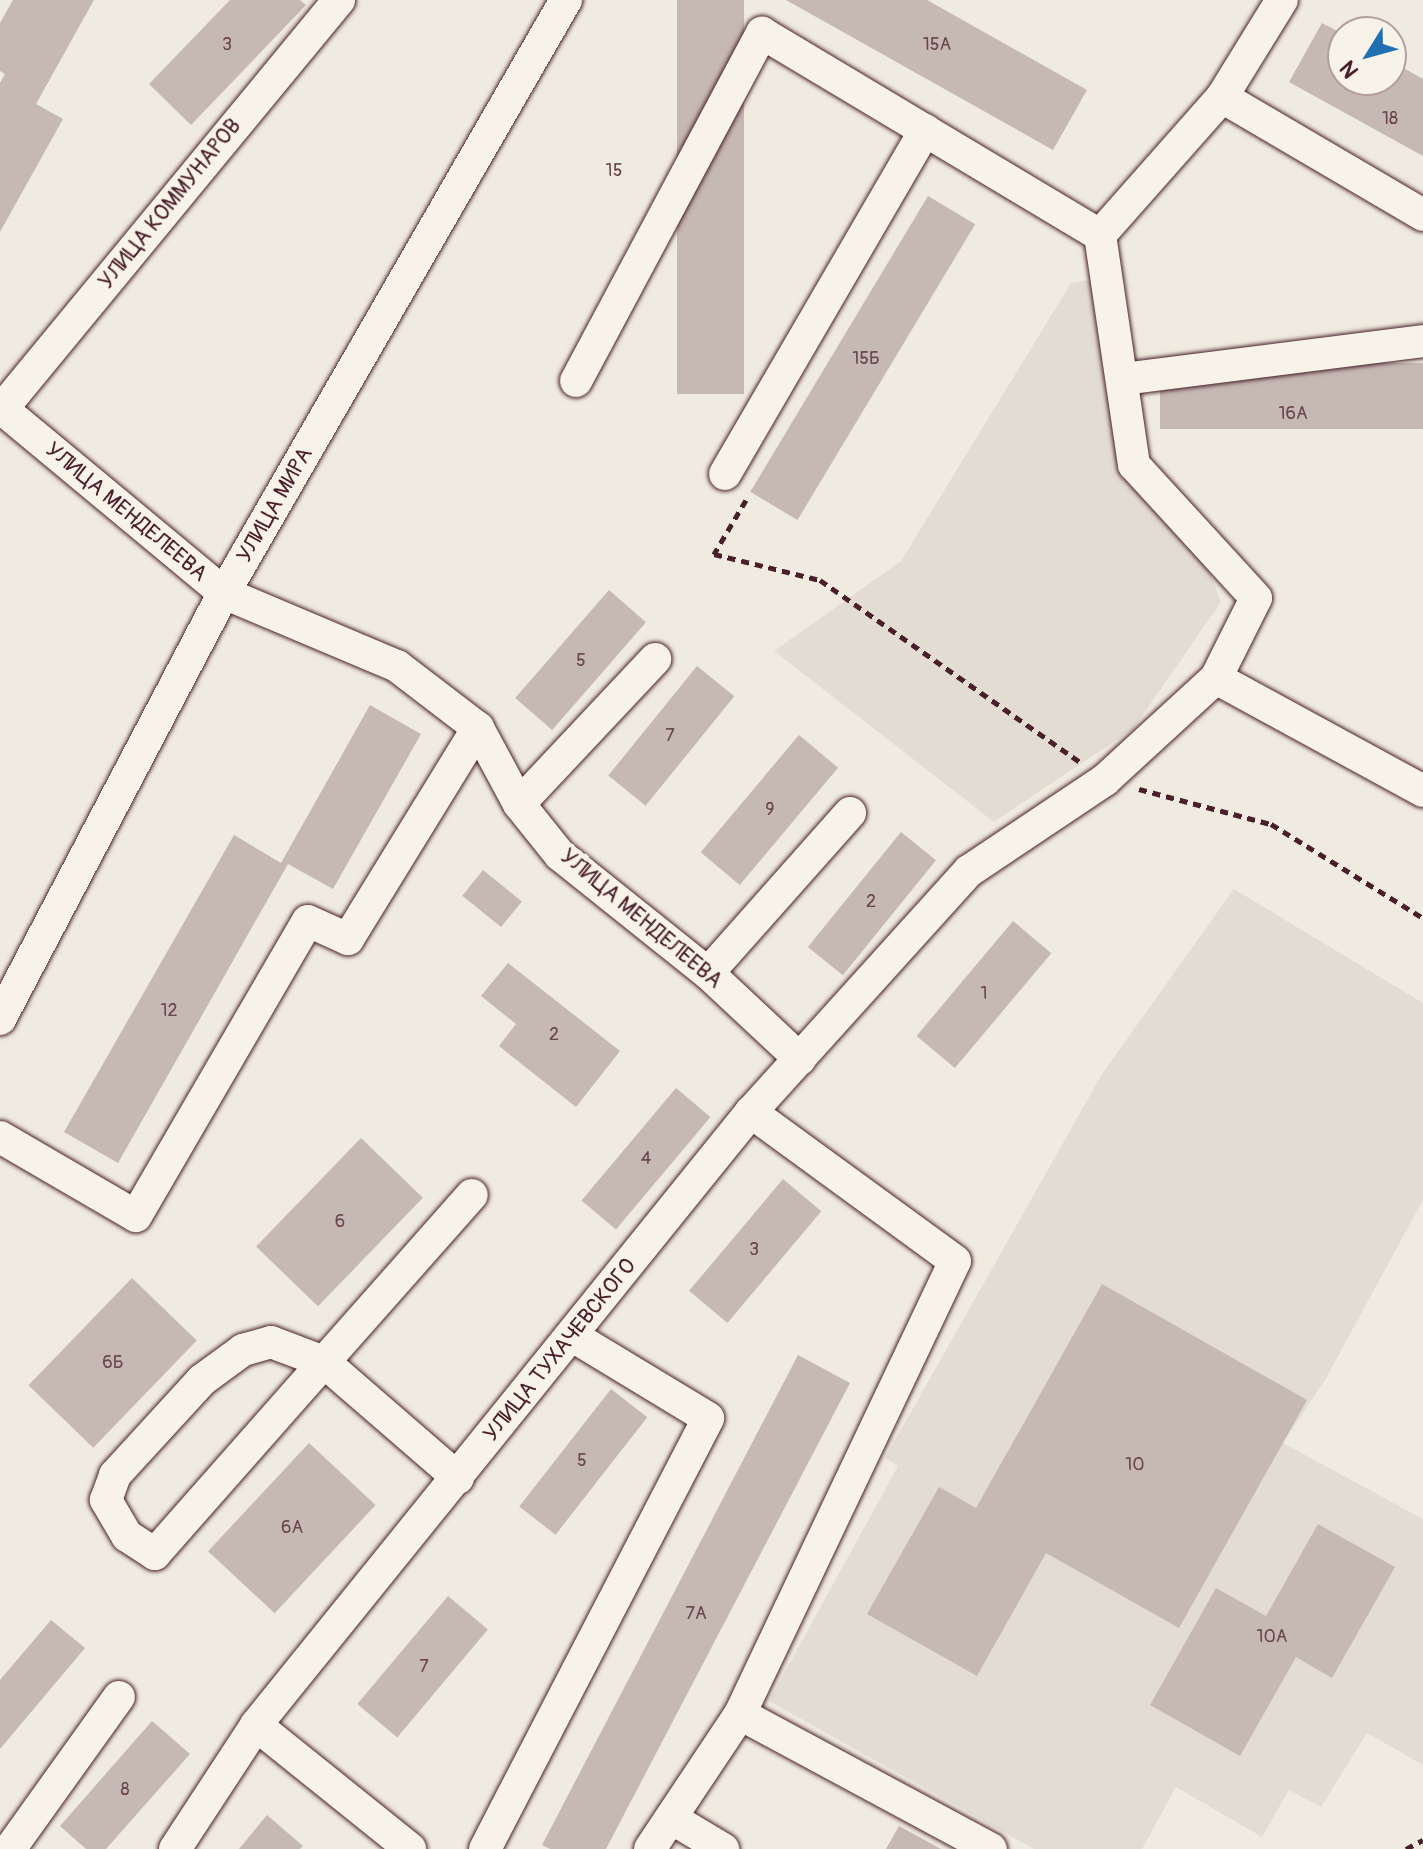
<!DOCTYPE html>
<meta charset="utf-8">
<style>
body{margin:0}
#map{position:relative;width:1423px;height:1849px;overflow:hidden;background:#f0ebe0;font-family:Pangolin,sans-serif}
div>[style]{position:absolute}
.built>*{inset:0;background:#e3dcd2}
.building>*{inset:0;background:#c6b8b3;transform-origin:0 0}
.path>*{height:5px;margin-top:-2.5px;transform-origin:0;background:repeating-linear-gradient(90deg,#4a1f2b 0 8px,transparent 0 14px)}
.roads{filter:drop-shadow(0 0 2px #4a1f2b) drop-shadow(0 0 2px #4a1f2b)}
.minor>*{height:32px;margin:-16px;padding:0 16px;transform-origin:16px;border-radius:16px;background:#f7f3e8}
span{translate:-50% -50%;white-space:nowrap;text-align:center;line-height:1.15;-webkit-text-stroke:8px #f7f3e8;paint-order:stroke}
.number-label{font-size:18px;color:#69454d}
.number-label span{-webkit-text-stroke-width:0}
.street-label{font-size:22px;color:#4a1f2b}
.north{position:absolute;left:1327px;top:16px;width:80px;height:80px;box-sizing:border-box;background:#f7f3e8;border:2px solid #b29e9c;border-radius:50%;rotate:233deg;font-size:22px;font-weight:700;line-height:32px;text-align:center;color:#4a1f2b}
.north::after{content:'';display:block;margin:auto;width:28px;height:36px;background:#1f6fb2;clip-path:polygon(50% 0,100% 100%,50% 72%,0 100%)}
</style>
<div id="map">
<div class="built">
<div style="clip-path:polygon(1108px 277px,1142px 496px,1199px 543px,1221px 602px,1133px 729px,994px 822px,774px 651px,901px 561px,1071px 283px)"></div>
<div style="clip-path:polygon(1234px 889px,1423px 1003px,1423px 1200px,1325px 1380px,1283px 1443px,1423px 1519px,1423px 1765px,1367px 1733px,1321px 1807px,1289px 1790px,1262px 1837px,1176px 1787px,1142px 1849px,1034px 1849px,769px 1701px,898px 1466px,885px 1458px,1102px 1074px)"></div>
</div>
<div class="building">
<div style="clip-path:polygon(13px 0,94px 0,36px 104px,63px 119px,0 232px,0 83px,5px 74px,0 71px,0 23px)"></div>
<div style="clip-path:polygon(230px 0,300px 0,306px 5px,191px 125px,149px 84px)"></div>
<div style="left:677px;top:0;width:67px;height:394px"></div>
<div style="clip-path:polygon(786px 0,927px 0,1087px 90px,1053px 150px)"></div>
<div style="clip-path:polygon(1322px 23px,1343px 34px,1343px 80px,1391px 80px,1391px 61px,1423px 79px,1423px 156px,1289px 82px)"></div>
<div style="left:928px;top:196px;width:55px;height:345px;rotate:31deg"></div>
<div style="left:1423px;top:363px;width:66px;height:263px;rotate:90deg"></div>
<div style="left:609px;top:590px;width:49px;height:143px;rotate:41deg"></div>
<div style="left:697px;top:666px;width:48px;height:141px;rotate:39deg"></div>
<div style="clip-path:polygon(370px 705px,421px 734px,333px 889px,288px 864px,118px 1163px,64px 1132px,234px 835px,281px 863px)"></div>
<div style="left:799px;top:735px;width:51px;height:153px;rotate:40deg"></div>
<div style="left:901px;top:832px;width:45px;height:148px;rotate:39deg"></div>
<div style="left:483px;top:870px;width:50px;height:33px;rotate:39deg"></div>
<div style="left:1013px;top:921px;width:50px;height:150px;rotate:40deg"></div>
<div style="clip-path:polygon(508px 963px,620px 1051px,576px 1107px,499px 1046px,516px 1024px,481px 996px)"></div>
<div style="left:676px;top:1088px;width:45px;height:147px;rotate:40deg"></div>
<div style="left:361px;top:1138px;width:86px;height:151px;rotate:44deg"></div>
<div style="left:783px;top:1179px;width:50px;height:146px;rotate:40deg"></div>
<div style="left:132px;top:1278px;width:90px;height:149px;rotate:44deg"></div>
<div style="clip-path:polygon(1102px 1284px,1307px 1400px,1179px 1628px,1046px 1553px,977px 1676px,867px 1614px,939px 1487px,976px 1508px)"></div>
<div style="clip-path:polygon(798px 1355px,850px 1383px,606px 1849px,550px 1849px,542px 1845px)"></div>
<div style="left:611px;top:1389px;width:46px;height:149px;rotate:38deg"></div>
<div style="left:309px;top:1443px;width:91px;height:148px;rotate:43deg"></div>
<div style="clip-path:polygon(1318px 1524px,1395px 1567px,1332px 1678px,1296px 1657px,1240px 1756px,1150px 1705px,1216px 1588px,1266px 1616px)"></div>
<div style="left:448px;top:1596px;width:52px;height:141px;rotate:40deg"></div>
<div style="clip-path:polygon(51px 1620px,85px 1648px,0 1749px,0 1680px)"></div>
<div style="clip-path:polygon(152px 1721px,190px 1754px,106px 1849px,86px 1849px,60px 1826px)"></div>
<div style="clip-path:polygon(267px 1815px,303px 1846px,300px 1849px,239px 1849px)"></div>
<div style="clip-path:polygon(899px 1826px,941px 1849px,886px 1849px)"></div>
</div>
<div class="path">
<div style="left:746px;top:500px;width:63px;rotate:120.7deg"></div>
<div style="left:714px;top:554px;width:109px;rotate:13.8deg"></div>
<div style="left:820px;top:580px;width:317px;rotate:35deg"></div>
<div style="left:1139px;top:789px;width:137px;rotate:14.9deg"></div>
<div style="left:1271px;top:824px;width:179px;rotate:31.7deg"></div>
<div style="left:1406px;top:1849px;width:19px;rotate:-28deg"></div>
</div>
<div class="roads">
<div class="minor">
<div style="left:1222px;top:97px;width:233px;rotate:30.4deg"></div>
<div style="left:1122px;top:379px;width:303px;rotate:-7.2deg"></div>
<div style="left:576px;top:381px;width:395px;rotate:-61.9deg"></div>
<div style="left:762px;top:33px;width:394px;rotate:30.9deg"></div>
<div style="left:0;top:407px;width:291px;rotate:39.7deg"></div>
<div style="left:224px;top:593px;width:188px;rotate:22.9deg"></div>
<div style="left:397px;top:666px;width:102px;rotate:37.4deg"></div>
<div style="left:478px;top:728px;width:86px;rotate:61.7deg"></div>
<div style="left:519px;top:804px;width:65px;rotate:51.2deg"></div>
<div style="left:560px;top:855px;width:189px;rotate:38.6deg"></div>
<div style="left:708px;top:973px;width:126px;rotate:43.1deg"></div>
<div style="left:2px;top:409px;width:530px;rotate:-50.51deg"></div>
<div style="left:725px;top:474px;width:398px;rotate:-59.8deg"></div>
<div style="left:1216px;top:678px;width:236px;rotate:28.6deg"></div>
<div style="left:519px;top:804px;width:199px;rotate:-46.8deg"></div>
<div style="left:708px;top:973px;width:214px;rotate:-48.4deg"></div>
<div style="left:0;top:1019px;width:481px;rotate:-62.3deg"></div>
<div style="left:224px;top:593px;width:685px;rotate:-60.03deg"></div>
<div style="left:0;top:1137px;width:157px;rotate:30.2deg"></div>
<div style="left:136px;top:1216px;width:341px;rotate:-59.8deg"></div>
<div style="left:308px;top:921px;width:44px;rotate:24.2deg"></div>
<div style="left:348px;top:939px;width:248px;rotate:-58.4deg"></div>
<div style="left:271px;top:1342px;width:57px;rotate:20.7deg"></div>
<div style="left:324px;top:1362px;width:256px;rotate:131.4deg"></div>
<div style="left:155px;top:1554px;width:33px;rotate:-147deg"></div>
<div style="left:127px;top:1536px;width:42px;rotate:-120.3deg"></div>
<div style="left:106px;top:1500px;width:27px;rotate:-70deg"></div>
<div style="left:115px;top:1475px;width:129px;rotate:-47.5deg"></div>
<div style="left:202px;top:1380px;width:51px;rotate:-36.2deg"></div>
<div style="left:243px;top:1350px;width:29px;rotate:-16deg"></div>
<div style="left:458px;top:1478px;width:177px;rotate:-139.1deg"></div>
<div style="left:324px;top:1362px;width:223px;rotate:-48.5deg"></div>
<div style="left:740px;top:1714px;width:501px;rotate:-64.61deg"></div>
<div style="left:955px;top:1261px;width:253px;rotate:-143.9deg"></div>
<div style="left:256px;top:1725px;width:198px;rotate:38.8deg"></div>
<div style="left:671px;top:1818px;width:61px;rotate:30.8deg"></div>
<div style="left:10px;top:1849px;width:187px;rotate:-54.4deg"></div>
<div style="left:175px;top:1849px;width:148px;rotate:-56.8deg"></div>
<div style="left:256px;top:1725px;width:788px;rotate:-51.08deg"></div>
<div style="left:751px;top:1112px;width:325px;rotate:-47.9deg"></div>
<div style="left:969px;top:871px;width:164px;rotate:-33.8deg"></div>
<div style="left:1105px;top:780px;width:151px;rotate:-42.6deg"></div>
<div style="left:1216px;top:678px;width:89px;rotate:-63.4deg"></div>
<div style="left:1256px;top:598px;width:180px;rotate:-132.5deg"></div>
<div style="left:1134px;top:465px;width:232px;rotate:-98.4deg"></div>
<div style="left:1100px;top:235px;width:184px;rotate:-48.5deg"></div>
<div style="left:1222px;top:97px;width:114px;rotate:-58.3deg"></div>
<div style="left:485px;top:1849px;width:485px;rotate:-62.6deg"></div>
<div style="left:708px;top:1418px;width:160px;rotate:-148.8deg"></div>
<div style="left:650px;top:1849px;width:162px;rotate:-56.3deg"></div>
<div style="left:740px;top:1714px;width:285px;rotate:28.3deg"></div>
</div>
</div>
<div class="number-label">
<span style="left:227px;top:45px">3</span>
<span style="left:937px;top:45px">15А</span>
<span style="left:1390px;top:119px">18</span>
<span style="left:614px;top:171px">15</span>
<span style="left:866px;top:359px">15Б</span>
<span style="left:1293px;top:414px">16А</span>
<span style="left:581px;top:661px">5</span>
<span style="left:670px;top:736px">7</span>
<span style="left:770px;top:810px">9</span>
<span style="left:871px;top:902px">2</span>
<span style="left:984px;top:994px">1</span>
<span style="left:169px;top:1011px">12</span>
<span style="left:554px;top:1035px">2</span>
<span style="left:646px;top:1159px">4</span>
<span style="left:340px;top:1222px">6</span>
<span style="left:754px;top:1250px">3</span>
<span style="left:113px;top:1363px">6Б</span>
<span style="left:582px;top:1461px">5</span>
<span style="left:1135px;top:1465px">10</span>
<span style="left:292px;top:1528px">6А</span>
<span style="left:696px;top:1614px">7А</span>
<span style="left:1272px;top:1637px">10А</span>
<span style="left:424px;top:1667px">7</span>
<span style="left:125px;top:1790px">8</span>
</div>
<div class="street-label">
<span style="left:170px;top:204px;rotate:-51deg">УЛИЦА КОММУНАРОВ</span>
<span style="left:275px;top:505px;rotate:-60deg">УЛИЦА МИРА</span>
<span style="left:126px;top:512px;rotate:40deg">УЛИЦА МЕНДЕЛЕЕВА</span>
<span style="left:641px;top:919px;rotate:40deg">УЛИЦА МЕНДЕЛЕЕВА</span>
<span style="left:560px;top:1350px;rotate:-51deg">УЛИЦА ТУХАЧЕВСКОГО</span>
</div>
<div class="north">N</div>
</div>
